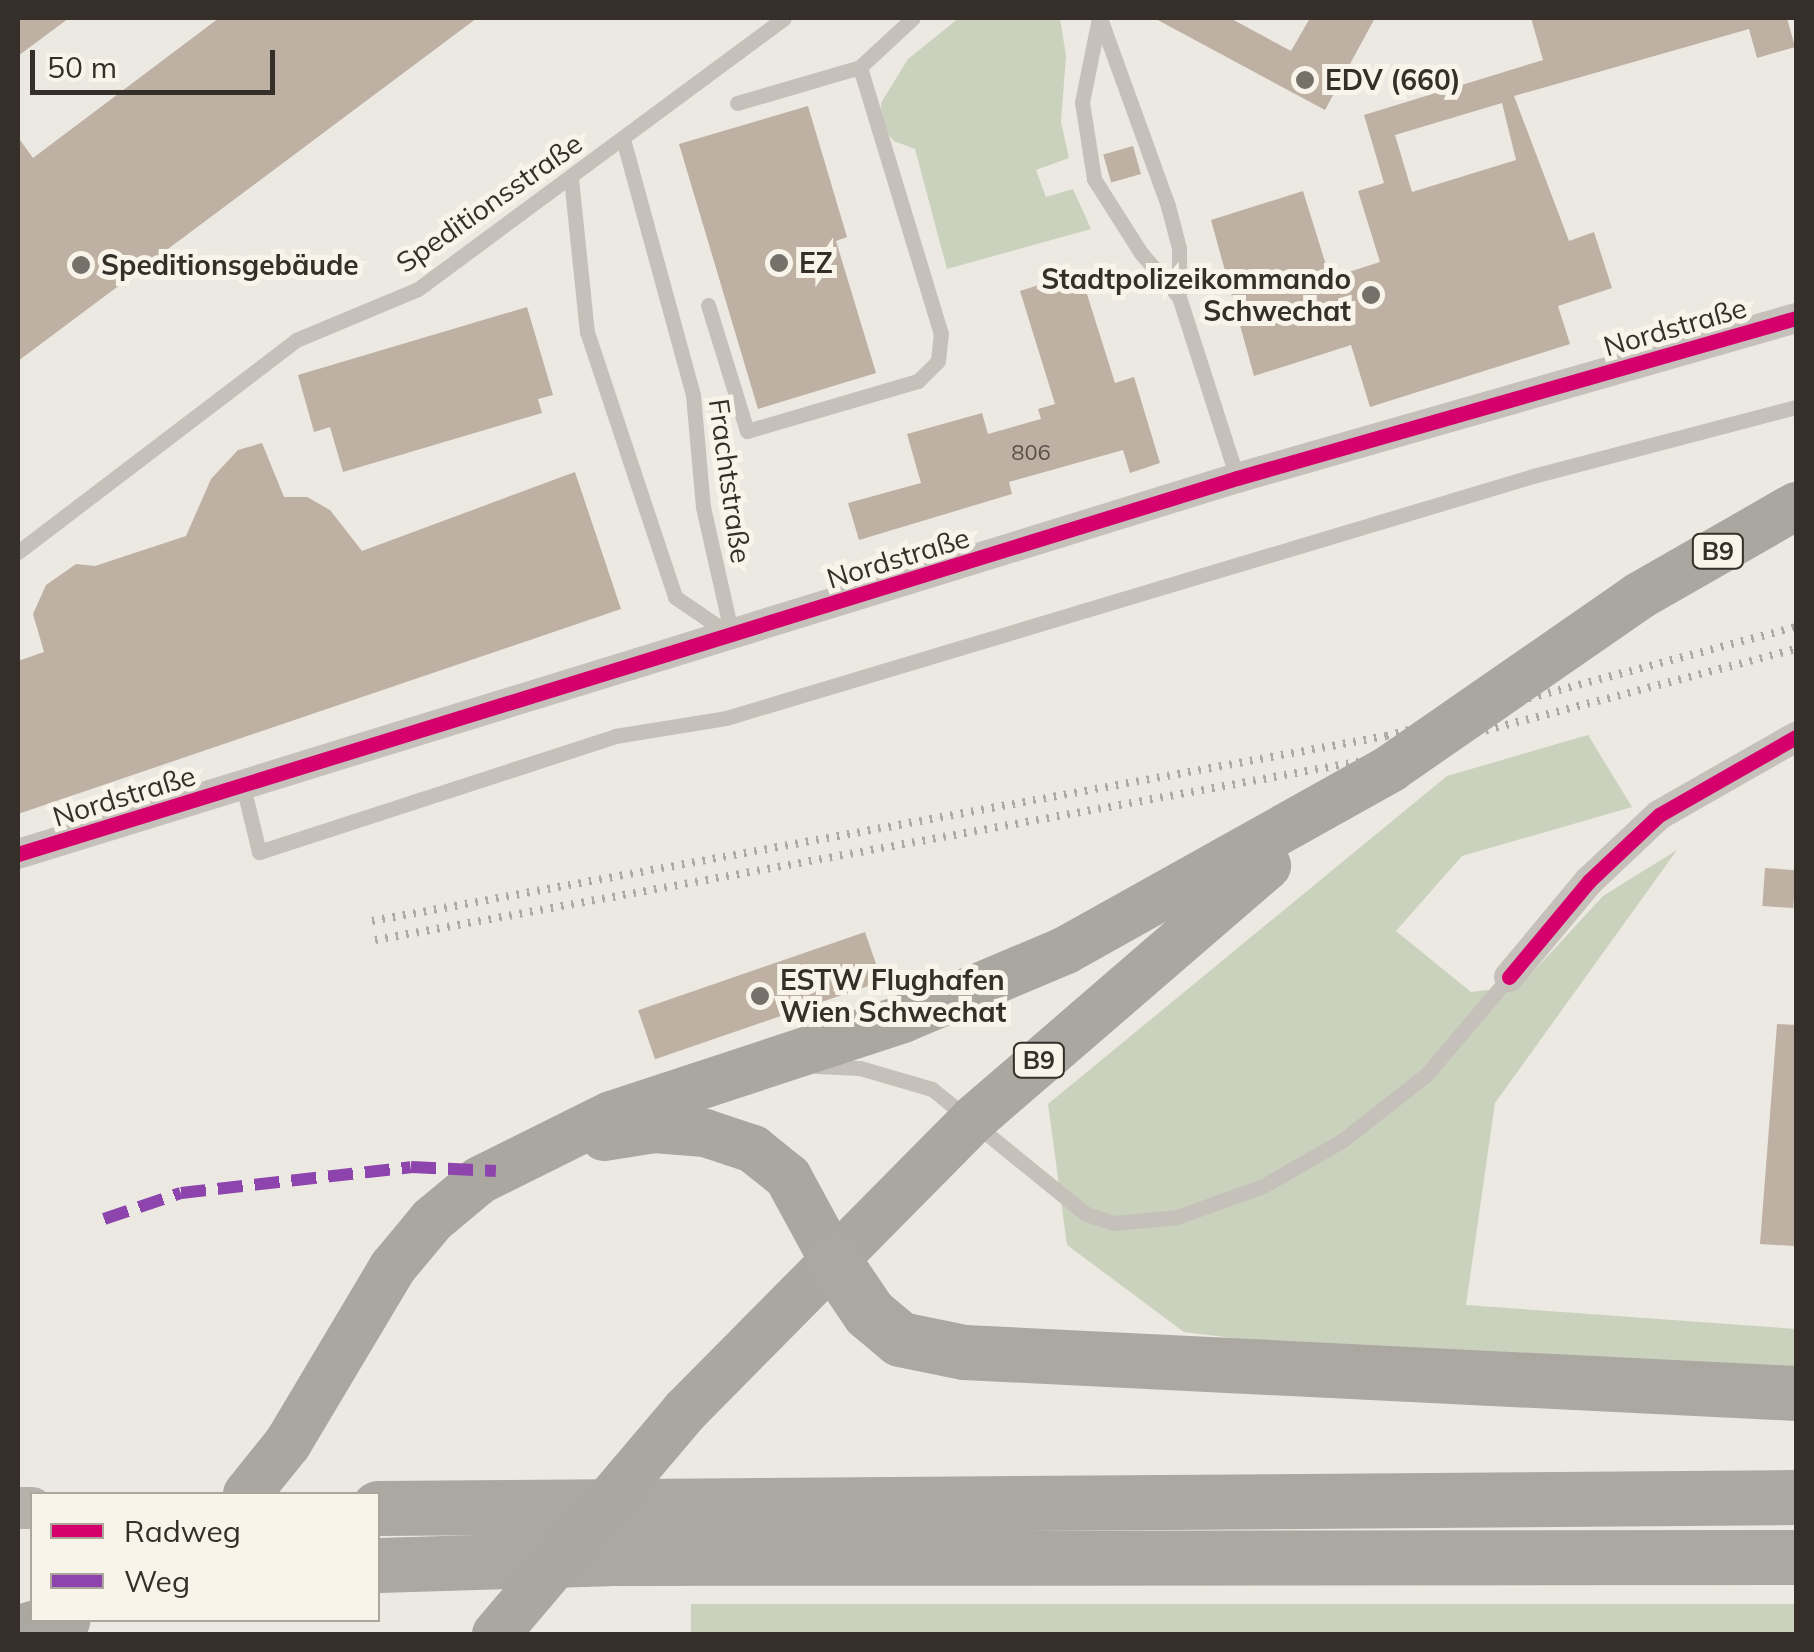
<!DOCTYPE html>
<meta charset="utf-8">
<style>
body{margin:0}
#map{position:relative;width:1814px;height:1652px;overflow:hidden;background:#ece9e2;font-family:Mulish,sans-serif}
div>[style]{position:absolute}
.green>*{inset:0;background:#cad2bd;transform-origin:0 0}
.building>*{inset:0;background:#bfb0a4;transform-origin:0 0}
.lane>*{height:15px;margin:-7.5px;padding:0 7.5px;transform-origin:7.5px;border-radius:7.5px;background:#c5c1ba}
.street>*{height:30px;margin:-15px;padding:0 15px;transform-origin:15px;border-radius:15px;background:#c5c1ba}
.secondary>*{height:42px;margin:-21px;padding:0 21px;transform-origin:21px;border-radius:21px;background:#b6b1ab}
.primary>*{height:48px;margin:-24px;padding:0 24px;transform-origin:24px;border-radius:24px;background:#aaa6a0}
.highway>*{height:55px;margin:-27.5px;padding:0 27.5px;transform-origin:27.5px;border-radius:27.5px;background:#aba7a1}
.rail>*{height:8px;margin-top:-4px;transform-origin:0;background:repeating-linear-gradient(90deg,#adaaa5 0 2.5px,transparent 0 10.5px)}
.primary-bridge>*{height:48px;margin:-24px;padding:0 24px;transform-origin:24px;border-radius:24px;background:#aaa6a0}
.quiet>*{height:12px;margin-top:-6px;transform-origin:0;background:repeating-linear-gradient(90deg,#8e44ad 0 25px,transparent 0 37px)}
.cycleway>*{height:15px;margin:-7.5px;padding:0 7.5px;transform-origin:7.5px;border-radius:7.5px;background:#d6006c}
.dots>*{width:28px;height:28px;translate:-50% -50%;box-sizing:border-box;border:5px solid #f9f4e9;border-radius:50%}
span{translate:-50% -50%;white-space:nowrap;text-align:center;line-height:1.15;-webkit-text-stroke:10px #f9f4e9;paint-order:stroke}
.number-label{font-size:22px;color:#584f48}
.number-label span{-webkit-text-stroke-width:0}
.shield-label span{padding:2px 8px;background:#f9f4e9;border:2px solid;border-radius:8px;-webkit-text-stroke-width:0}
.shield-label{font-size:25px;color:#362f29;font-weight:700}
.poi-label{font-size:28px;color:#362f29;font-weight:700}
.left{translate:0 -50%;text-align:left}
.right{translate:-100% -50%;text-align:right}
.street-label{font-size:28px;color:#362f29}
.frame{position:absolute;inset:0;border:20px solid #362f29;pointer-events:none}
.legend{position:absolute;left:30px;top:1492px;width:350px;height:130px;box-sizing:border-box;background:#f9f4e9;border:2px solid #aba59c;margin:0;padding:12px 18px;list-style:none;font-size:30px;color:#362f29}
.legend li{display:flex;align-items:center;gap:20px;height:50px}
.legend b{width:50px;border:2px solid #aba59c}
.scale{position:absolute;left:30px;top:50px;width:245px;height:45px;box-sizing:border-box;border:5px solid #362f29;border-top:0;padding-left:12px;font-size:30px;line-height:35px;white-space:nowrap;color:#362f29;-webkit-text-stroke:8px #f9f4e9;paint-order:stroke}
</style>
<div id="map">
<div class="green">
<div style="clip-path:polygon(959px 18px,1060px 18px,1066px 56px,1061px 122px,1069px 158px,1036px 170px,1046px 197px,1073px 189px,1091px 229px,947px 269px,915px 149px,894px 141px,882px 127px,881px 103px,908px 59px)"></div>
<div style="clip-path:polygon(1588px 735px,1632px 807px,1462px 856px,1396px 931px,1471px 992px,1520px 986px,1603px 896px,1677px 850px,1495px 1103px,1466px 1305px,1796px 1329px,1796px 1370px,1303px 1347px,1184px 1332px,1067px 1245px,1048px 1104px,1447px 776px)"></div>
<div style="left:691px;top:1604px;width:1105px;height:33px"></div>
</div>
<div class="building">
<div style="clip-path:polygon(18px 18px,69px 18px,18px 56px)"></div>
<div style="clip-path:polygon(219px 18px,477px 18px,18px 361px,18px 137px,33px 158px)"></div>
<div style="clip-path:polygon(1154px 18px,1230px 18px,1291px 51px,1310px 18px,1375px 18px,1325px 110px)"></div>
<div style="clip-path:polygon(evenodd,1531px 18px,1787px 18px,1795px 47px,1757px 58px,1749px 29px,1514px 96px,1569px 241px,1594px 232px,1612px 288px,1558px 306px,1570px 344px,1370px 407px,1351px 345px,1254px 376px,1211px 220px,1303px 191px,1330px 278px,1380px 262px,1358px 191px,1384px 183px,1364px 115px,1543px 60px,1531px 18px,1502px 103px,1516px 160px,1412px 192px,1395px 135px,1502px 103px)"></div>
<div style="clip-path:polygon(808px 106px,847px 237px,836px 241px,876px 373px,758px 409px,679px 144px)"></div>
<div style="left:1133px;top:146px;width:29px;height:31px;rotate:74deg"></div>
<div style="clip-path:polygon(1080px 272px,1115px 383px,1134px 377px,1160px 463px,1130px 473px,1123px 450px,1009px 482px,1012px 494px,859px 540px,848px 503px,921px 483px,907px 434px,982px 413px,988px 434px,1041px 419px,1038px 409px,1055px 404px,1020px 291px)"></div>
<div style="clip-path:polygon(527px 307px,553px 395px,538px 399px,542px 413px,343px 472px,330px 427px,314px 432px,298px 375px)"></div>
<div style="clip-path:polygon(262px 443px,284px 497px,307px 497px,330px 510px,362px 551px,575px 472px,621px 609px,18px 814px,18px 661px,44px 652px,33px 614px,46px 585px,76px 564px,95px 566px,186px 536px,211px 479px,238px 450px)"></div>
<div style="left:1765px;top:868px;width:31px;height:38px;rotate:4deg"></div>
<div style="left:865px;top:932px;width:52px;height:240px;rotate:71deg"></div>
<div style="clip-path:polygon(1777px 1024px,1796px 1025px,1795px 1246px,1760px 1244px)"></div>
</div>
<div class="lane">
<div style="left:1099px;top:18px;width:86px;rotate:101.4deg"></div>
<div style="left:1082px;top:102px;width:78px;rotate:81.1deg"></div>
<div style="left:1094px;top:179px;width:88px;rotate:57.6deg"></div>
<div style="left:1141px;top:253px;width:58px;rotate:49.2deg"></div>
<div style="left:1100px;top:18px;width:200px;rotate:70.1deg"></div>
<div style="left:1168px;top:206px;width:43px;rotate:75.3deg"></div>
<div style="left:1179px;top:248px;width:49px;rotate:90deg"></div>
<div style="left:1179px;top:297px;width:190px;rotate:72.2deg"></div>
<div style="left:737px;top:103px;width:128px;rotate:-16.3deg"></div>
<div style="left:860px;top:67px;width:72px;rotate:-42.8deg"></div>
<div style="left:623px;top:139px;width:265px;rotate:74.7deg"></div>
<div style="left:693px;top:395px;width:112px;rotate:84.9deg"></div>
<div style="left:703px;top:507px;width:132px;rotate:77.3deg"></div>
<div style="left:571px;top:178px;width:155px;rotate:84.1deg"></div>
<div style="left:587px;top:332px;width:279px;rotate:71.6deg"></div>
<div style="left:675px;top:597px;width:68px;rotate:34.2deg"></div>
<div style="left:708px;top:305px;width:132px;rotate:72.8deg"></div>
<div style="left:747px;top:431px;width:178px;rotate:-16.3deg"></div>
<div style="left:918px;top:381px;width:28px;rotate:-45deg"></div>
<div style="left:938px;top:361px;width:27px;rotate:-84deg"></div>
<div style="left:941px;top:334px;width:279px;rotate:-106.9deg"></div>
<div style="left:18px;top:552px;width:350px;rotate:-37.3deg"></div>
<div style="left:296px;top:340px;width:132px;rotate:-22.7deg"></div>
<div style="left:418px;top:289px;width:455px;rotate:-36.5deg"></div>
<div style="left:243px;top:786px;width:68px;rotate:76.4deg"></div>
<div style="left:259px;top:852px;width:374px;rotate:-18deg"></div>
<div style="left:615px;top:736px;width:112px;rotate:-9.2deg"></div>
<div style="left:726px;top:718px;width:843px;rotate:-16.69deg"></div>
<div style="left:1533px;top:476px;width:272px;rotate:-14.7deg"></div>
<div style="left:816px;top:1066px;width:44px;rotate:2.6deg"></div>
<div style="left:860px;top:1068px;width:75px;rotate:16.3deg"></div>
<div style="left:932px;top:1089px;width:198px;rotate:39.1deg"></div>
<div style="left:1086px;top:1214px;width:29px;rotate:18deg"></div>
<div style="left:1114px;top:1223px;width:63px;rotate:-5.4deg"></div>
<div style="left:1177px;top:1217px;width:91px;rotate:-19.8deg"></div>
<div style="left:1263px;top:1186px;width:92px;rotate:-29.9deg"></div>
<div style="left:1343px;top:1140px;width:105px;rotate:-38.1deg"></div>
<div style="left:1426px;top:1075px;width:128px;rotate:-49.7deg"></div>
</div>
<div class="street">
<div style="left:18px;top:854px;width:1276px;rotate:-17.14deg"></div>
<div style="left:1237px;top:478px;width:581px;rotate:-15.97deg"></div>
<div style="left:1509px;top:977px;width:125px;rotate:-50.2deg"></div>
<div style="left:1589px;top:881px;width:96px;rotate:-43.3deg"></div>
<div style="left:1659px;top:815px;width:158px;rotate:-29.7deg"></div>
</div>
<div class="secondary">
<div style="left:18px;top:1508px;width:14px"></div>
</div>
<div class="primary">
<div style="left:1639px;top:596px;width:181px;rotate:-29.8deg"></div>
<div style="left:604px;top:1137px;width:51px;rotate:-9.1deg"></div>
<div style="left:654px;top:1129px;width:51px;rotate:4.5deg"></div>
<div style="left:705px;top:1133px;width:51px;rotate:18.4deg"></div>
<div style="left:753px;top:1149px;width:45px;rotate:38.7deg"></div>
<div style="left:788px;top:1177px;width:94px;rotate:61.5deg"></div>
<div style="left:685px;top:1411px;width:412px;rotate:-45.3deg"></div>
<div style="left:975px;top:1118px;width:386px;rotate:-40.8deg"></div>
<div style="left:247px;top:1494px;width:65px;rotate:-51.2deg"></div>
<div style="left:288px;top:1443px;width:205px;rotate:-59.2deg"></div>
<div style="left:393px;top:1267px;width:61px;rotate:-50.3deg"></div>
<div style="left:432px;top:1220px;width:62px;rotate:-39.8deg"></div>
<div style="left:480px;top:1180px;width:146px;rotate:-26.4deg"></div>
<div style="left:611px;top:1115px;width:307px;rotate:-18.2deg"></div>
<div style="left:903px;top:1019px;width:177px;rotate:-22.9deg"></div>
<div style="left:1066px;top:950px;width:372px;rotate:-29.2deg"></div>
</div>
<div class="highway">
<div style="left:833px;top:1260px;width:64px;rotate:55.8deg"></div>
<div style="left:869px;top:1313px;width:40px;rotate:40deg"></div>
<div style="left:900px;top:1339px;width:65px;rotate:11.5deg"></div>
<div style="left:964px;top:1352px;width:833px;rotate:2.82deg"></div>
<div style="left:378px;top:1508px;width:1418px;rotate:-0.44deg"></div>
<div style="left:378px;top:1565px;width:230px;rotate:-1.7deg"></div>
<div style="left:608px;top:1558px;width:1188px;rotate:-0.05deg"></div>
<div style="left:18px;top:1632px;width:46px;rotate:-15.3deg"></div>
</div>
<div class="rail">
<div style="left:372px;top:921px;width:1031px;rotate:-10.34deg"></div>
<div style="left:1386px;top:736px;width:424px;rotate:-14.9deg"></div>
<div style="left:375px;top:940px;width:1025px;rotate:-10.28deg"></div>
<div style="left:1384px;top:757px;width:426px;rotate:-14.7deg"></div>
</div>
<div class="primary-bridge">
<div style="left:1391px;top:768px;width:302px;rotate:-34.7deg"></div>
<div style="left:496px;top:1634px;width:292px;rotate:-49.7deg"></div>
</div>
<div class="quiet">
<div style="left:104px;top:1219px;width:81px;rotate:-18.7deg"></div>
<div style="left:181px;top:1193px;width:231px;rotate:-6.4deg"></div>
<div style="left:411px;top:1167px;width:85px;rotate:2.7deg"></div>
</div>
<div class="cycleway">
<div style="left:18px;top:854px;width:1276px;rotate:-17.14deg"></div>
<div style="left:1237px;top:478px;width:581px;rotate:-15.97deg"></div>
<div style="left:1509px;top:977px;width:125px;rotate:-50.2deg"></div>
<div style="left:1589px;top:881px;width:96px;rotate:-43.3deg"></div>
<div style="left:1659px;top:815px;width:158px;rotate:-29.7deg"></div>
</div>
<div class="dots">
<div style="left:1305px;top:80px;background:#76706a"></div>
<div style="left:779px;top:263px;background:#76706a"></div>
<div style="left:81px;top:265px;background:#76706a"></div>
<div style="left:1371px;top:295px;background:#76706a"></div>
<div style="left:760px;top:996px;background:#76706a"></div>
</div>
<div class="number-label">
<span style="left:1031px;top:453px">806</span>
</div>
<div class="shield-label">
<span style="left:1718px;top:551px">B9</span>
<span style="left:1039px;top:1060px">B9</span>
</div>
<div class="poi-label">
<span class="left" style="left:1325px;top:80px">EDV (660)</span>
<span class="left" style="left:799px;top:263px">EZ</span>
<span class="left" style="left:101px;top:265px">Speditionsgebäude</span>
<span class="right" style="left:1351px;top:295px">Stadtpolizeikommando<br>Schwechat</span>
<span class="left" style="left:780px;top:996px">ESTW Flughafen<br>Wien Schwechat</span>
</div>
<div class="street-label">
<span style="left:489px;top:203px;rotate:-35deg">Speditionsstraße</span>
<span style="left:1675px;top:327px;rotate:-16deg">Nordstraße</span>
<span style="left:730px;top:481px;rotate:82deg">Frachtstraße</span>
<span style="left:898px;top:558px;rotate:-17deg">Nordstraße</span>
<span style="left:124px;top:796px;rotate:-17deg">Nordstraße</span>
</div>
<div class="frame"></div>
<ul class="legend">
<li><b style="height:12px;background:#d6006c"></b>Radweg</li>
<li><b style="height:12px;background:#8e44ad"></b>Weg</li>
</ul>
<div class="scale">50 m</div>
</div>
